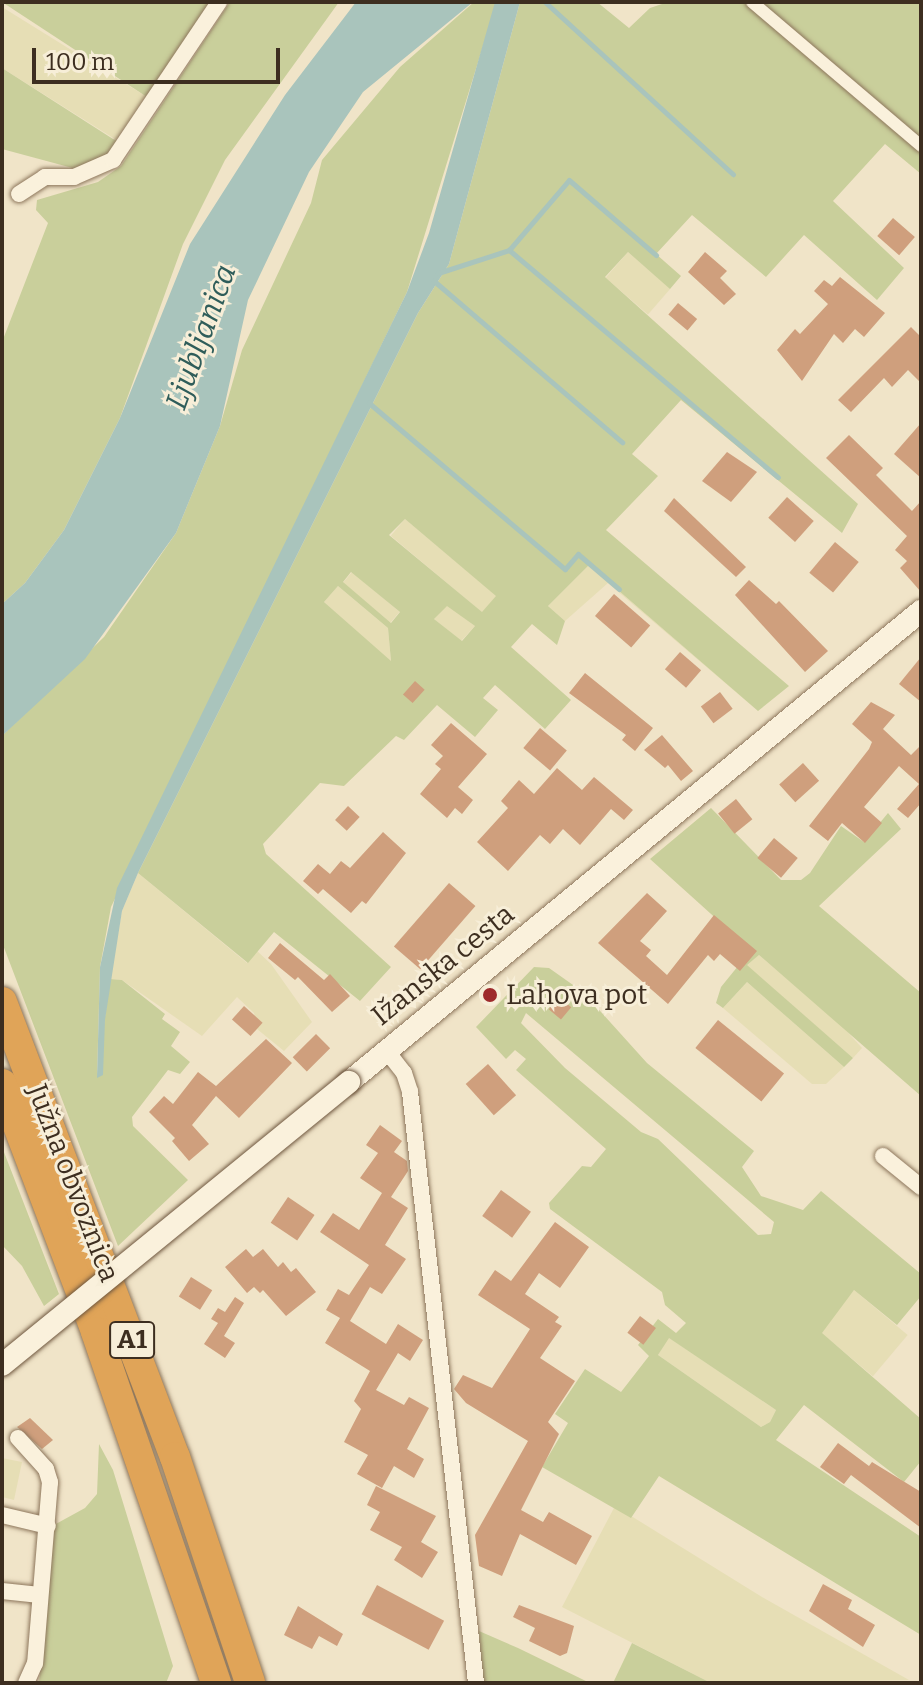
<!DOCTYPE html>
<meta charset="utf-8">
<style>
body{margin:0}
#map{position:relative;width:923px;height:1685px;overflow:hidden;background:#f0e4c8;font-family:Bitter,serif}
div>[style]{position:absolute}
.farmland>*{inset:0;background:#e6deb5;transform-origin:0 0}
.green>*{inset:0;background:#c9cf9b}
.water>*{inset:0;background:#a9c4bc}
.stream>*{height:5px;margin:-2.5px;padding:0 2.5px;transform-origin:2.5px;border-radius:2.5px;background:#a9c4bc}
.building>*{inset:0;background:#cf9f7d;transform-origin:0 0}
.roads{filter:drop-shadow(0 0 2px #8d765c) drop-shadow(0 0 2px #8d765c)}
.pedestrian>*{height:12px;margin:-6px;padding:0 6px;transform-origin:6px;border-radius:6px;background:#faf1dc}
.minor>*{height:16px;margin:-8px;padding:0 8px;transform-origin:8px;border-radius:8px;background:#faf1dc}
.secondary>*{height:22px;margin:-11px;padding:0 11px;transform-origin:11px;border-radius:11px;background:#faf1dc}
.motorway>*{height:30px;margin:-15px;padding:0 15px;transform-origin:15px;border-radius:15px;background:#e0a458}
.bridges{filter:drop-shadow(0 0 2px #6f573f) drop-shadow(0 0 2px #6f573f)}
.secondary-bridge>*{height:22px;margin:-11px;padding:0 11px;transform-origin:11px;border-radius:11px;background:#faf1dc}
.dots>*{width:22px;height:22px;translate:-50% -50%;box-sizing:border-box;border:4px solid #f7eed8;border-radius:50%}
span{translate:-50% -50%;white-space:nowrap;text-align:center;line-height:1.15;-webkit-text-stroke:6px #f7eed8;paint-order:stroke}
.shield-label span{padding:2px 6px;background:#f7eed8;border:2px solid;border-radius:6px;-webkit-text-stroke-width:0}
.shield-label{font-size:26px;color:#3d2e20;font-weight:700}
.street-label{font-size:28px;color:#3d2e20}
.poi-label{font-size:28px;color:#3d2e20}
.left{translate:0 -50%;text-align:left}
.water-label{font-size:30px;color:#2f5d5a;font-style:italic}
.frame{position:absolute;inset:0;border:4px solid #3d2e20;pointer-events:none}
.scale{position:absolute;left:32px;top:48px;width:248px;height:36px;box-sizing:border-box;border:4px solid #3d2e20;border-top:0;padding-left:10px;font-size:24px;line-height:28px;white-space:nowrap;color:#3d2e20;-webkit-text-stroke:6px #f7eed8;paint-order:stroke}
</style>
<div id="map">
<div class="farmland">
<div style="clip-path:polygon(2px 7px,147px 97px,118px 141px,2px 68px)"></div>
<div style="left:628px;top:252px;width:56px;height:34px;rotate:41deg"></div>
<div style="left:405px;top:519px;width:121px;height:22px;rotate:40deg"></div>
<div style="clip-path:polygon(589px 565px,758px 711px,608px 583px,565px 621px,548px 606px)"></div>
<div style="left:352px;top:572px;width:62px;height:14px;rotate:40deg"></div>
<div style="clip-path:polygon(338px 586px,388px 628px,391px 662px,324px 602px)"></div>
<div style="clip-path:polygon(447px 605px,475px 626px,461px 641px,434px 619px)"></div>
<div style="clip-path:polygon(138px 873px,247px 963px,256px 950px,271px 964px,312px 1022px,284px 1051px,257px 1029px,254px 1013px,237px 997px,202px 1036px,122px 980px,110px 979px,122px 911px)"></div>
<div style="clip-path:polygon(759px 955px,844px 1028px,862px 1048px,853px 1058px,746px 965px)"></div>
<div style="clip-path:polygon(747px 982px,844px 1067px,826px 1084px,812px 1084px,723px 1008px)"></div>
<div style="left:854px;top:1290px;width:70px;height:54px;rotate:40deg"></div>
<div style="clip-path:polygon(668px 1337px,776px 1410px,770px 1422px,761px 1427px,658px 1355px)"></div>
<div style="clip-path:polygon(2px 1458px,22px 1462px,14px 1500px,2px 1497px)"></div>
<div style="clip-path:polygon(615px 1506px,762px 1597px,909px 1680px,711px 1683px,562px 1607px)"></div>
</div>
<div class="green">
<div style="clip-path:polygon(2px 2px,210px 2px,147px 97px)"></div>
<div style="clip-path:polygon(230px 2px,339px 2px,225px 160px,183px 244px,120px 418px,64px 530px,25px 583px,2px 604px,2px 342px,48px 223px,36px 210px,37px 200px,98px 182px,121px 166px)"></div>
<div style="clip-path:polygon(474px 2px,496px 4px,407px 292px,111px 907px,100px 967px,97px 1077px,110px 979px,122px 980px,165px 1014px,162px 1019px,180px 1032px,171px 1046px,190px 1062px,180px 1074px,168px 1070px,132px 1117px,133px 1126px,188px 1180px,118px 1246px,3px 945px,2px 736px,104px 637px,176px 533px,220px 426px,242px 350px,311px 203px,322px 160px,400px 67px)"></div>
<div style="clip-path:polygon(evenodd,520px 2px,597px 2px,629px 28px,650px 8px,668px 2px,744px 2px,921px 153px,921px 174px,885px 144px,833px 201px,904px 268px,877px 300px,804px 235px,766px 277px,692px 215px,656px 254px,681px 276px,670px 289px,628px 252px,605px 277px,858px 504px,842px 533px,681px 400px,632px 454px,658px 476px,606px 530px,789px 686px,758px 711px,589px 565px,548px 606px,565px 621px,557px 645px,532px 624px,511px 647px,571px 700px,545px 729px,495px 685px,483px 698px,498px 710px,475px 737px,437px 705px,404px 740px,396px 736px,344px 786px,320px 783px,263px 844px,266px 854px,391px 967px,360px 1001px,274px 932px,248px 963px,138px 873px,418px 313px,449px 264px,520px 2px,405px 519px,496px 596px,482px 612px,389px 535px,405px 519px,520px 2px,351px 572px,400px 612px,391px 623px,343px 582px,351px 572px,520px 2px,338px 586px,388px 628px,391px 661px,324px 602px,338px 586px,520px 2px,447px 606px,475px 626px,462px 641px,434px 619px,447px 606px)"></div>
<div style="clip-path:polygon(760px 2px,921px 2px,921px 139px)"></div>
<div style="clip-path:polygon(2px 68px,113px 139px,118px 141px,100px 163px,80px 170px,2px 149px)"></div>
<div style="clip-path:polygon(711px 808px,781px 880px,801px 880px,810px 873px,841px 826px,864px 842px,888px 813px,901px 829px,819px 906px,921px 993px,921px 1096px,759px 955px,747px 965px,853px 1058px,844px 1067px,747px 982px,723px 1008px,716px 1003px,721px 987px,751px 950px,650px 859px)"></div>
<div style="clip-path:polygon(evenodd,534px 967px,549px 968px,583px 992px,647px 1063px,754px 1151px,742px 1167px,761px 1196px,803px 1210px,821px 1191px,921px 1274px,921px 1296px,897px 1325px,854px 1290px,822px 1333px,921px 1419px,921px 1461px,904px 1482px,804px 1405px,776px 1440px,921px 1537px,921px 1635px,659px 1476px,631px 1518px,542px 1467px,568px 1423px,555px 1414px,585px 1369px,621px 1392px,649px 1356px,638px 1345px,658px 1319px,676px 1333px,686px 1323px,665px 1305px,662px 1292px,550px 1209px,549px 1203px,582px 1166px,591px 1167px,606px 1149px,516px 1070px,526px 1059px,515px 1050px,506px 1059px,476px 1027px,534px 967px,526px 1013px,774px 1222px,771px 1234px,758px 1235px,658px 1139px,641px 1132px,565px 1068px,521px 1023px,526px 1013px,534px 967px,669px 1338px,776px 1410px,770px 1422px,761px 1427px,658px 1355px,669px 1338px)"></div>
<div style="clip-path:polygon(2px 1147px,59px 1294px,44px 1306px,22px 1266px,2px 1245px)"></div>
<div style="clip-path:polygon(99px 1444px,113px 1470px,173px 1666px,166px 1683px,39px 1683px,54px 1525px,85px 1508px,97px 1494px)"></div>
<div style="clip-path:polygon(479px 1631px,518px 1648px,590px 1683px,482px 1683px)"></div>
<div style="clip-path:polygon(632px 1643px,711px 1683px,613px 1683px)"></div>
</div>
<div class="water">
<div style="clip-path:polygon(356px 2px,473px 2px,363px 92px,309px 172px,248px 300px,220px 426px,176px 533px,85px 659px,2px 736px,2px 604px,25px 583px,64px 530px,120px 418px,190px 244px,285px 95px)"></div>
<div style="clip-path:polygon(495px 2px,520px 2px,449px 264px,418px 313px,138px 873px,122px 911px,105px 1020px,103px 1075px,97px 1078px,100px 967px,117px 888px,407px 292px,429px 233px)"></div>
</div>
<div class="stream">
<div style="left:545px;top:2px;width:255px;rotate:42.5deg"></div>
<div style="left:509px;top:250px;width:352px;rotate:40.2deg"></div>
<div style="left:438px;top:273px;width:75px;rotate:-17.9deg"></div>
<div style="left:509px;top:250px;width:92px;rotate:-49.4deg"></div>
<div style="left:569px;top:180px;width:115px;rotate:40.8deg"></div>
<div style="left:434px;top:281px;width:248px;rotate:40.6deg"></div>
<div style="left:369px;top:403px;width:257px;rotate:40.3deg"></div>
<div style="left:565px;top:569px;width:20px;rotate:-49deg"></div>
<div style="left:578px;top:554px;width:54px;rotate:40.5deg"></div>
</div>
<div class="building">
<div style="left:893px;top:218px;width:29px;height:24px;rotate:41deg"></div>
<div style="clip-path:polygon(705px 252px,727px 271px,720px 278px,736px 294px,724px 305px,688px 272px)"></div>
<div style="clip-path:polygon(840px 277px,885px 313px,864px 337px,855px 329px,843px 343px,834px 334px,802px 381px,777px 350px,795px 329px,800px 334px,828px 304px,814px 291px,824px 280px,832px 286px)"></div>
<div style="left:678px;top:303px;width:25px;height:15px;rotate:40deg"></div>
<div style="clip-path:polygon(911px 327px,921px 337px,921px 383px,908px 370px,892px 387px,884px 378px,851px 412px,838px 400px)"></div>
<div style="clip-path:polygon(921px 423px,921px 478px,894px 454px)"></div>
<div style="clip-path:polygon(849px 435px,883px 468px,876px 475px,912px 511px,921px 501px,921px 592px,900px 568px,907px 561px,895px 550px,907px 536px,826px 458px)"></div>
<div style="clip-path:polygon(727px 452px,757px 472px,731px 502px,702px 481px)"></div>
<div style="left:787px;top:497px;width:36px;height:28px;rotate:42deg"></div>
<div style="clip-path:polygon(674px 498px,746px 567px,736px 577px,664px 511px)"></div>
<div style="left:835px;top:542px;width:31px;height:40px;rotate:40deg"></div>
<div style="clip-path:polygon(749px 580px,776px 604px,779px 601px,828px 651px,805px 672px,735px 595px)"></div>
<div style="left:614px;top:594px;width:48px;height:29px;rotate:41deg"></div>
<div style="left:680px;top:652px;width:28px;height:23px;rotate:41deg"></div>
<div style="clip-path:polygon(921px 657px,921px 702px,899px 684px)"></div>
<div style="clip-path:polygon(585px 673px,653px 728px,635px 751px,622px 740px,626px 735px,569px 693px)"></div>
<div style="left:415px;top:681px;width:13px;height:18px;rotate:42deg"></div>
<div style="left:720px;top:692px;width:21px;height:24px;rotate:53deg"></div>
<div style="clip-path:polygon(871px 702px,895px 715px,883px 729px,911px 755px,921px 745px,921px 803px,908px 818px,897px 809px,919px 784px,899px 766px,864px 807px,882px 823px,865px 843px,842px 823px,828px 841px,809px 826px,869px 749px,872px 742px,852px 724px)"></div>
<div style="clip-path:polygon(451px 723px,487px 754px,458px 787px,473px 800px,462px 814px,455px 808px,447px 818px,420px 794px,441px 769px,435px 764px,443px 756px,431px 745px)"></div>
<div style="left:540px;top:728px;width:35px;height:26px;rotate:40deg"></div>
<div style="clip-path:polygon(662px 735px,693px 771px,681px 781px,668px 765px,665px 768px,644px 750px)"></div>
<div style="left:803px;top:763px;width:24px;height:32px;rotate:48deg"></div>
<div style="clip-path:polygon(557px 768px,582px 790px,594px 777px,633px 810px,624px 820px,611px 809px,580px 845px,563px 829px,550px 844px,540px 835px,508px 871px,477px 842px,508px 808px,501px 801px,519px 780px,534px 794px)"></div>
<div style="left:736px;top:799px;width:26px;height:23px;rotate:51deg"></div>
<div style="left:348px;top:806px;width:16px;height:19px;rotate:43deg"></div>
<div style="clip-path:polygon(383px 832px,406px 853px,366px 904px,362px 901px,351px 913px,323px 889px,318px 894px,303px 881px,318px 864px,330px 874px,341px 861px,350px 868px)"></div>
<div style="left:774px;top:838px;width:31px;height:26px;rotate:40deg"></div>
<div style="left:449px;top:883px;width:35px;height:84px;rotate:41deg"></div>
<div style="clip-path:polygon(647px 893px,667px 911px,640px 941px,651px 950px,646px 956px,667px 975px,714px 915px,757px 951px,740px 971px,720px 954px,714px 961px,708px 955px,668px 1004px,598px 943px)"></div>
<div style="clip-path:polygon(280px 943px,324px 980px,330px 974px,350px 996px,332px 1012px,298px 977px,295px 980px,268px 958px)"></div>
<div style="left:559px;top:997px;width:16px;height:16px;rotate:40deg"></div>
<div style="left:244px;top:1006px;width:25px;height:18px;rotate:42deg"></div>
<div style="left:718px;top:1020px;width:85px;height:36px;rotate:39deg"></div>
<div style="left:316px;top:1034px;width:20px;height:33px;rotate:45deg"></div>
<div style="clip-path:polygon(266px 1039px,292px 1063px,239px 1118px,216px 1096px,192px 1125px,209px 1144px,189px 1161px,172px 1141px,175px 1138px,149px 1112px,164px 1096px,173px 1104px,198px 1072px,216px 1086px)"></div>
<div style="left:488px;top:1064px;width:42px;height:30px;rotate:48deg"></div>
<div style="clip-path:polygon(380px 1125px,402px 1141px,394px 1152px,407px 1161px,408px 1171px,391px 1197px,408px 1208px,385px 1245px,406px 1259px,382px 1294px,370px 1287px,350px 1321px,386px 1344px,398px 1324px,423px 1340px,410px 1361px,398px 1353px,376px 1390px,404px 1405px,409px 1397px,429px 1408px,407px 1449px,424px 1459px,414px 1478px,394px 1466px,382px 1488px,357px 1474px,368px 1455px,344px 1442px,361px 1409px,354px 1401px,370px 1371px,325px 1343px,340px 1318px,326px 1310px,338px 1289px,349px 1295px,369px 1265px,320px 1232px,333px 1213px,359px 1230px,382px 1193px,360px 1178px,378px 1153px,366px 1145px)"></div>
<div style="left:501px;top:1190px;width:37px;height:32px;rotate:36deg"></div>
<div style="left:288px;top:1197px;width:32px;height:31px;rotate:34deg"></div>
<div style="clip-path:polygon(555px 1222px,589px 1247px,560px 1288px,539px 1273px,525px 1294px,559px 1317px,555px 1322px,562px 1326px,540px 1358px,575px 1381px,548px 1422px,559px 1434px,521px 1510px,543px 1522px,549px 1512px,592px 1536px,576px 1565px,520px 1534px,502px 1576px,479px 1566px,475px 1535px,528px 1441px,466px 1403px,454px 1389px,463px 1375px,492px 1388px,530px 1329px,478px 1295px,495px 1270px,511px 1281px)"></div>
<div style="clip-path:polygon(246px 1249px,253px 1257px,263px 1249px,278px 1267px,283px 1262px,291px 1272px,296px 1268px,316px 1292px,286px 1316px,263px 1290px,260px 1293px,254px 1287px,247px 1293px,225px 1267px)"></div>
<div style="left:191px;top:1277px;width:25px;height:23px;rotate:32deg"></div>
<div style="clip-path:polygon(235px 1297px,244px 1303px,224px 1336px,235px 1343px,225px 1358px,204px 1344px,218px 1323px,211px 1319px,218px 1308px,225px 1312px)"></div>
<div style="left:640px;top:1316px;width:20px;height:21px;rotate:37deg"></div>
<div style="clip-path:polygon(30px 1418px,53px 1440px,42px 1449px,17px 1427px)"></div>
<div style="clip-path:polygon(838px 1443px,869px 1466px,872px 1462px,921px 1492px,921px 1528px,851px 1475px,844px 1484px,820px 1467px)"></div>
<div style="clip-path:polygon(376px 1486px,436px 1516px,421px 1542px,438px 1552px,422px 1578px,394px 1560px,402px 1547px,370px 1530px,380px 1512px,367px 1505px)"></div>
<div style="clip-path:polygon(823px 1584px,852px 1600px,848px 1609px,875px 1625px,863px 1647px,809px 1611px)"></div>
<div style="left:377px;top:1585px;width:76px;height:33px;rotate:28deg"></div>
<div style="clip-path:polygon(519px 1605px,574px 1626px,567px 1653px,560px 1656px,529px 1641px,535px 1628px,513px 1617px)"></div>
<div style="clip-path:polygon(298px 1606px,343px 1634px,337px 1646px,319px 1636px,312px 1649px,284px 1635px)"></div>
</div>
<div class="roads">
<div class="pedestrian">
<div style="left:752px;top:2px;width:222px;rotate:40.4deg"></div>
</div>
<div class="minor">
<div style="left:19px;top:194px;width:31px;rotate:-33deg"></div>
<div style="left:45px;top:177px;width:29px"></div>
<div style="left:74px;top:177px;width:43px;rotate:-23.6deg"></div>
<div style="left:113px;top:160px;width:190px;rotate:-56.1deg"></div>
<div style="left:386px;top:1050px;width:29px;rotate:52deg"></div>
<div style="left:404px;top:1073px;width:20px;rotate:72deg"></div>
<div style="left:410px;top:1092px;width:595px;rotate:83.63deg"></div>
<div style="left:883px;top:1156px;width:49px;rotate:39.2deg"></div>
<div style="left:18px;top:1438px;width:42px;rotate:47.9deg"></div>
<div style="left:46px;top:1469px;width:14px;rotate:73deg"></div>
<div style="left:50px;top:1482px;width:182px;rotate:94.7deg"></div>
<div style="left:35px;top:1663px;width:22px;rotate:114deg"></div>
<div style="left:2px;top:1515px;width:47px;rotate:13.4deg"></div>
<div style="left:2px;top:1591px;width:38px;rotate:6deg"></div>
</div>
<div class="secondary">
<div style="left:349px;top:1082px;width:741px;rotate:-39.47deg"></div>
</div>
<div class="motorway">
<div style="left:2px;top:1002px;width:487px;rotate:69.2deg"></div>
<div style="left:175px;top:1457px;width:238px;rotate:71.6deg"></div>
<div style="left:2px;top:1084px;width:265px;rotate:69.2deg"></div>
<div style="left:96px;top:1332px;width:371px;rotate:71.1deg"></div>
</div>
</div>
<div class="bridges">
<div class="secondary-bridge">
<div style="left:2px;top:1365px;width:448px;rotate:-39.2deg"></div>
</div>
</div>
<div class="dots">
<div style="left:490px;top:995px;background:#9e2a2b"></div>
</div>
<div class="shield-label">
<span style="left:132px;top:1340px">A1</span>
</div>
<div class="street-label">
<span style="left:443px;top:965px;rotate:-39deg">Ižanska cesta</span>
<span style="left:73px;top:1183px;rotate:69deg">Južna obvoznica</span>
</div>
<div class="poi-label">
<span class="left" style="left:506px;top:995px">Lahova pot</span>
</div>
<div class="water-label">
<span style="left:201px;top:337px;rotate:-70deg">Ljubljanica</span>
</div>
<div class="frame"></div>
<div class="scale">100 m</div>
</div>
